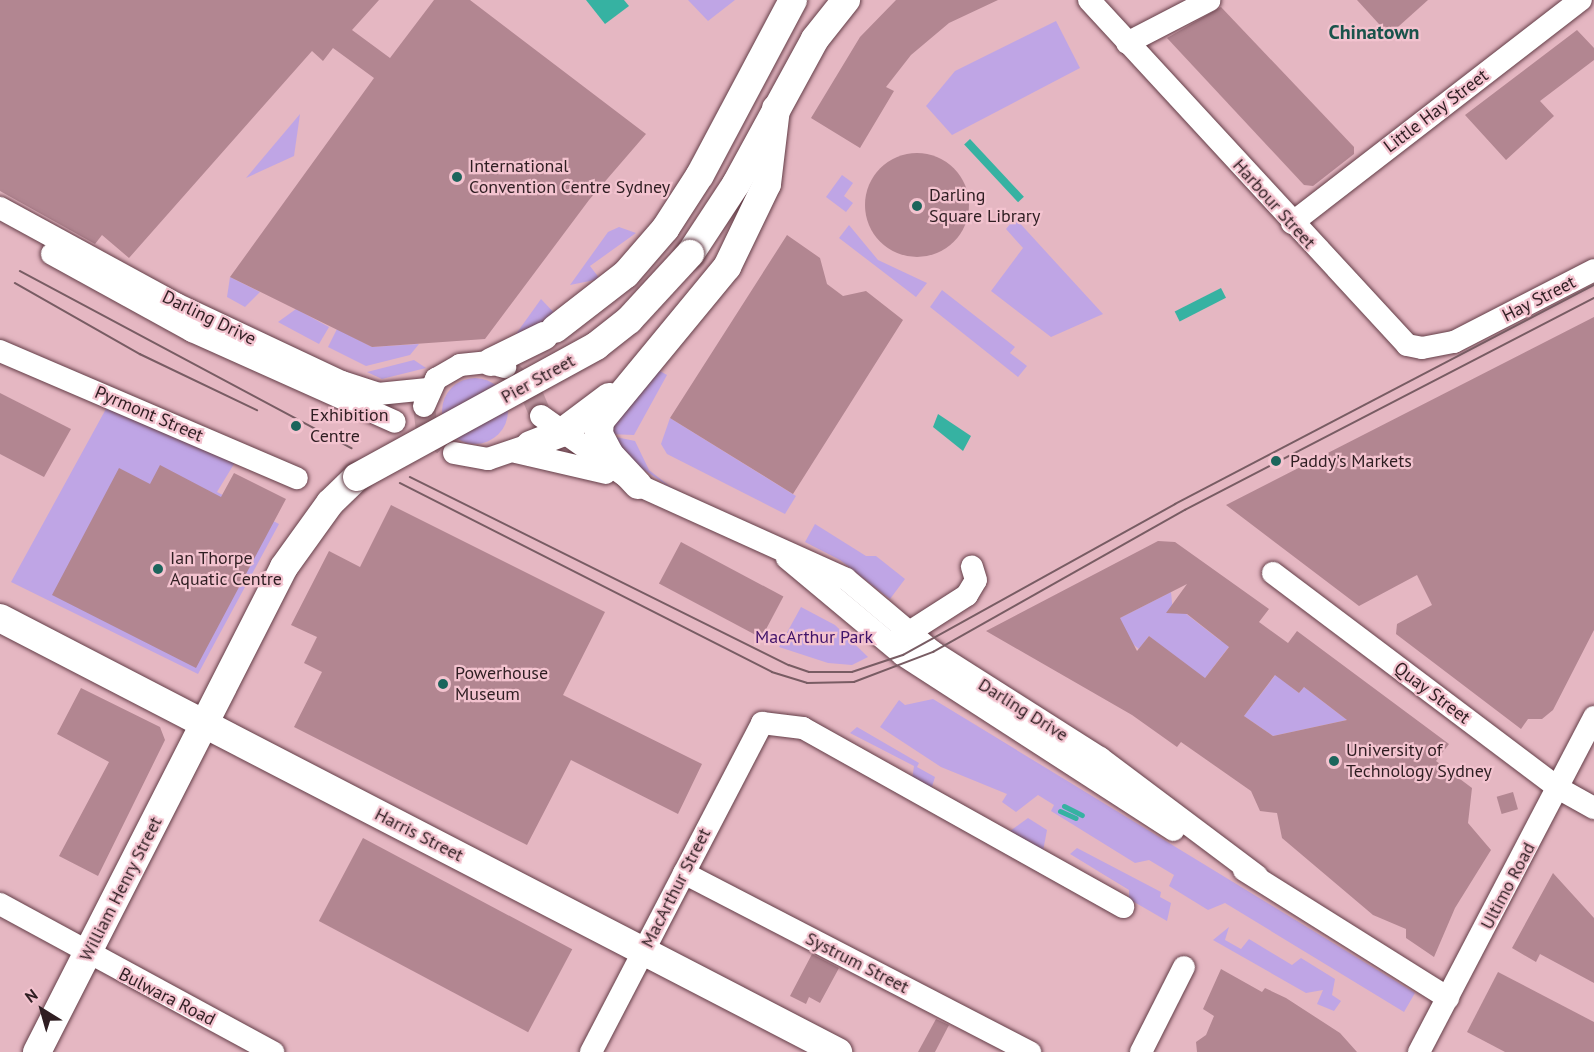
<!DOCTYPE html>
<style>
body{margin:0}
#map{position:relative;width:1594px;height:1052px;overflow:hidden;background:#e5b7c2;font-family:"PT Sans",sans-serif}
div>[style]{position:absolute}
.green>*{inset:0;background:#bfa5e5}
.round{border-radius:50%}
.water>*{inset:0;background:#36b2a2;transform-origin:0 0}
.stream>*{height:5px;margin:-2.5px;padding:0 2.5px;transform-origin:2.5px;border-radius:2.5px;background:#36b2a2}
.building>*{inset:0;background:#b28691;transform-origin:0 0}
.minor-tunnel>*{height:22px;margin-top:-11px;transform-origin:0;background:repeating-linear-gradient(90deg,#c198a2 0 22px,transparent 0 33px)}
.roads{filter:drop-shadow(0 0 2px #633d47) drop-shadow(0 0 2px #633d47)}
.minor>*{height:22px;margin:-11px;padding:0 11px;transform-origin:11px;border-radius:11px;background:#fff}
.major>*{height:28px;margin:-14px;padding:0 14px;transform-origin:14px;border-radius:14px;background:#fff}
.tram>*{height:1.5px;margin:-0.75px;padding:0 0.75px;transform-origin:0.75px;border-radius:0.75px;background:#785c63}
.bridges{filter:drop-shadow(0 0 2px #633d47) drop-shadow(0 0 2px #633d47)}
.major-bridge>*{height:28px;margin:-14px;padding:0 14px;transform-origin:14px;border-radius:14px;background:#fff}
.dots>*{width:16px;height:16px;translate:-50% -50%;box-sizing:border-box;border:3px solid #f3c3cf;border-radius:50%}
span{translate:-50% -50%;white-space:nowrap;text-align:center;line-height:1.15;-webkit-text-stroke:4.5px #f3c3cf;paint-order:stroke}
.street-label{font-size:18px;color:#2f1e22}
.poi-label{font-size:18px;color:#2f1e22}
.left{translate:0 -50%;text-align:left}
.park-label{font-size:18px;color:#401369}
.neighbourhood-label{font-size:20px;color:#19534b;font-weight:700}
.north{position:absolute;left:12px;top:980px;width:60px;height:60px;-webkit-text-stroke:4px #f3c3cf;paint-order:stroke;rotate:323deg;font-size:16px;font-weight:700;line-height:24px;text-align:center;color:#2f1e22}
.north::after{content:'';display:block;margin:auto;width:21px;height:27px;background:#2f1e22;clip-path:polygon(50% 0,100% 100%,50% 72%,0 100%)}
</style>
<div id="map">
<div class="green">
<div style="clip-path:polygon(688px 0,735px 0,708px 21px)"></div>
<div style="clip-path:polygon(1056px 21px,1080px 68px,952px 135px,926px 106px,955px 71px)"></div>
<div style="clip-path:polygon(300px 114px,294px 156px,246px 178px)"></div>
<div style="clip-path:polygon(842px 175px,853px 183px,844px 196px,853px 203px,846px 212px,826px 197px)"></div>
<div style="clip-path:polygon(1015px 218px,1103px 314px,1051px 337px,991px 291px,1023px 248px,1006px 229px)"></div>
<div style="clip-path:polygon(849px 225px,878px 260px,927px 283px,916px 297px,839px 238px)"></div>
<div style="clip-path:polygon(619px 227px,636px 233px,590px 266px,600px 279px,570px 285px,608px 232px)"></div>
<div style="clip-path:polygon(230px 277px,260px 292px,245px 307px,227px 297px)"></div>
<div style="clip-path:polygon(942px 290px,1015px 347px,1010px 353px,1027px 366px,1018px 377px,930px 307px)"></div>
<div style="clip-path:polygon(541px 299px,558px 317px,516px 336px,516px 334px)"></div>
<div style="clip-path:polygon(296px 309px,329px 327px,319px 344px,278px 322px)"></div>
<div style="clip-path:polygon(337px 329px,372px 347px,419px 344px,410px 355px,366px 366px,328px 347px)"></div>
<div style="clip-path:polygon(414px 360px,426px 368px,382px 379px,367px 372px)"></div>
<div style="clip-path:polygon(653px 367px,667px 375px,634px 435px,608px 434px)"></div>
<div class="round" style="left:442px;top:378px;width:66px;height:66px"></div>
<div style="clip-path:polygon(107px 407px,237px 459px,217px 492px,279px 524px,198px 674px,11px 582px)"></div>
<div style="clip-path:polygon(670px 418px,796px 496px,785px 514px,667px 454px,661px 444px)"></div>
<div style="clip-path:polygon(616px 437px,635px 441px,649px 470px,677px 492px,622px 455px)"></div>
<div style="clip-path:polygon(815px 524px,866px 556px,876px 556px,905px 579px,890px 599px,840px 560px,805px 542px)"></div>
<div style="clip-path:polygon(1171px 592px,1173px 613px,1185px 613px,1221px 641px,1234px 640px,1202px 682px,1149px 636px,1139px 649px,1120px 634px,1120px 618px)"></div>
<div style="clip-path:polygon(801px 607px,835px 625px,868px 657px,852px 665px,828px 663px,779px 647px)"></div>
<div style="clip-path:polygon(1280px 669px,1291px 687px,1299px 693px,1304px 687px,1347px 720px,1273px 736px,1244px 716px)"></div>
<div style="clip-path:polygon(933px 699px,1415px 993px,1404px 1012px,1225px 903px,1208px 910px,1169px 886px,1174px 875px,1149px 860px,1135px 863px,1051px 811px,1054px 805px,1038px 795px,1016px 812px,1002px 802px,1007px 794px,941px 767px,880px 727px,899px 700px,905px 705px)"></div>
<div style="clip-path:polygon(857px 727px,919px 763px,917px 767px,935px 777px,931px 790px,912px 780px,914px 766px,850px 733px)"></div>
<div style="clip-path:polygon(1028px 818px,1047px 830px,1043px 851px,1010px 831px)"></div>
<div style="clip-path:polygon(1077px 848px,1161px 892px,1160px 897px,1171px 903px,1167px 921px,1129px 899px,1129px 890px,1070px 854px)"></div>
<div style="clip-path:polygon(1229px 927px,1225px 940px,1241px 949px,1249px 939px,1292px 965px,1301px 958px,1335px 979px,1332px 995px,1341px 1001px,1334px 1011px,1317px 1004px,1323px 990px,1306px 993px,1213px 940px)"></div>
</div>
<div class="water">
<div style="clip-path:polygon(586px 0,624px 0,629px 6px,605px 24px)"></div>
<div style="left:970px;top:139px;width:79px;height:8px;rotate:47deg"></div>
<div style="left:1221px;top:288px;width:11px;height:52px;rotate:63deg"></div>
<div style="clip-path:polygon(938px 414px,971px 436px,963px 451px,933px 427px)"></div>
</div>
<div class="stream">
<div style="left:1064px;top:806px;width:20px;rotate:27deg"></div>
<div style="left:1060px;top:811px;width:17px;rotate:24deg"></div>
</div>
<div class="building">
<div style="clip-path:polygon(0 0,379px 0,352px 30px,390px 58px,434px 0,470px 0,646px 134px,589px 200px,485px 339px,372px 347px,230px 277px,374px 78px,333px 48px,323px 61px,312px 51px,129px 258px,102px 235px,95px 244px,0 191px)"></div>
<div style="clip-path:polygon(896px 0,998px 0,949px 23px,911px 55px,886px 87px,894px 91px,860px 148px,811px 118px,860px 37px)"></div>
<div style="clip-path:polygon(1357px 0,1428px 0,1389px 35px)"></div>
<div style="clip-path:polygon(1221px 7px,1354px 147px,1354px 154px,1313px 186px,1304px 185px,1167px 38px)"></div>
<div style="clip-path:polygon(1577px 30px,1594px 48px,1594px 60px,1540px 101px,1554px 116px,1506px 160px,1465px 115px)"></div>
<div class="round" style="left:865px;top:153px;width:104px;height:104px"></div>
<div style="clip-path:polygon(787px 235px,820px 258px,827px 284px,843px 296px,866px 291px,903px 320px,793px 494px,670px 418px)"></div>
<div style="clip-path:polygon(1594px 317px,1594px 630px,1553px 710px,1542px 719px,1528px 719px,1521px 729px,1396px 634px,1397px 624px,1432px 605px,1417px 575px,1359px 606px,1226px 505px)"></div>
<div style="clip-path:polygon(0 393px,71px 429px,44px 477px,0 454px)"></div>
<div style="clip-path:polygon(160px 465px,221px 497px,234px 473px,286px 499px,196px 668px,52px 595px,119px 468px,150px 484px)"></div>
<div style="clip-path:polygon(391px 505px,605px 612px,563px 695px,702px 764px,678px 814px,571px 760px,527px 845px,294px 727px,322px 672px,304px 663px,317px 637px,291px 625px,329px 551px,360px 567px)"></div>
<div style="clip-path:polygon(evenodd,1158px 541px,1175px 542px,1269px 609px,1259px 622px,1288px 643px,1297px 631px,1449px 744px,1436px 761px,1472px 788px,1468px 823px,1491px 850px,1455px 908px,1434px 957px,1406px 938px,1406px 929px,1373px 915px,1282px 838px,1277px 813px,1260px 811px,1251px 791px,1181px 742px,1177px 747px,1132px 715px,986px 631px,1158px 541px,1187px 584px,1166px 613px,1187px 614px,1229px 647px,1205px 678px,1149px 636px,1137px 651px,1120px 618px,1187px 584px,1158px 541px,1275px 675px,1299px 693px,1304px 687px,1347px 720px,1273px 736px,1244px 716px,1275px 675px)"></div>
<div style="left:681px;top:542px;width:116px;height:47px;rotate:28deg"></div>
<div style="clip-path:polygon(81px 688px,160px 727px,165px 740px,98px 876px,59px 856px,109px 762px,57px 734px)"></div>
<div style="left:1513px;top:792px;width:18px;height:17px;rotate:74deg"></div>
<div style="left:363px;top:838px;width:237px;height:94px;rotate:28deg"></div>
<div style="clip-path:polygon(1553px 873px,1594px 918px,1594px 983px,1540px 954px,1536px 962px,1512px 948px)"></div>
<div style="clip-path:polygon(812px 954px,839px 968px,820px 1003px,809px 997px,806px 1004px,790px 996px)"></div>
<div style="clip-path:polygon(1221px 969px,1262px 992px,1265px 988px,1286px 998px,1340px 1033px,1357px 1052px,1197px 1052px,1196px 1042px,1206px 1035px,1214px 1016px,1203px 1009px)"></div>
<div style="clip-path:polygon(1498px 972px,1594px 1022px,1594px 1052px,1505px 1052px,1467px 1032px)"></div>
<div style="clip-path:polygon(936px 1019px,949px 1025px,935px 1052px,918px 1052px)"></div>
</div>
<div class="minor-tunnel">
<div style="left:505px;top:367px;width:34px;rotate:43deg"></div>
<div style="left:530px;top:390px;width:25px;rotate:67deg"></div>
<div style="left:424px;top:406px;width:25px;rotate:83deg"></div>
<div style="left:427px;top:431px;width:35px;rotate:39deg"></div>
</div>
<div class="roads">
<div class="minor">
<div style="left:1089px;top:0;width:469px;rotate:47.3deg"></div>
<div style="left:1407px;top:345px;width:15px;rotate:11deg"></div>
<div style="left:1422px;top:348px;width:33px;rotate:-11deg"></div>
<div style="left:1454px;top:342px;width:157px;rotate:-27.2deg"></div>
<div style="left:1127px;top:43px;width:93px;rotate:-27.4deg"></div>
<div style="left:0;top:208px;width:200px;rotate:28.6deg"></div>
<div style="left:176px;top:304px;width:183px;rotate:25.2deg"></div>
<div style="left:342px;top:382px;width:38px;rotate:18deg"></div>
<div style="left:378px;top:394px;width:50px;rotate:-5.7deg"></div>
<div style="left:1292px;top:223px;width:365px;rotate:-37.7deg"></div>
<div style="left:52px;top:254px;width:160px;rotate:28.8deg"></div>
<div style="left:192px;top:331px;width:222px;rotate:24.1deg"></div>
<div style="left:0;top:351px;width:323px;rotate:23.2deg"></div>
<div style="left:424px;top:406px;width:30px;rotate:-66deg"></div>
<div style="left:436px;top:379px;width:28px;rotate:-30deg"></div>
<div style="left:460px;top:365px;width:27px;rotate:-6deg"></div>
<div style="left:487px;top:362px;width:19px;rotate:16deg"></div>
<div style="left:541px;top:416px;width:119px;rotate:35.4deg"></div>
<div style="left:638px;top:485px;width:228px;rotate:24.3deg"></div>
<div style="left:846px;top:579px;width:114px;rotate:40deg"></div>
<div style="left:933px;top:652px;width:198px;rotate:32.4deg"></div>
<div style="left:1100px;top:758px;width:196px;rotate:36.9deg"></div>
<div style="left:516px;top:452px;width:92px;rotate:13.1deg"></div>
<div style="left:454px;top:453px;width:35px;rotate:10deg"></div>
<div style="left:488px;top:459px;width:43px;rotate:-18.9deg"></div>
<div style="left:787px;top:558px;width:151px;rotate:39.9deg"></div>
<div style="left:903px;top:655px;width:322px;rotate:32.9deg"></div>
<div style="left:1273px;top:573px;width:357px;rotate:37deg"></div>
<div style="left:1558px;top:788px;width:41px;rotate:29.1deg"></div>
<div style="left:897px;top:640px;width:83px;rotate:-32.7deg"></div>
<div style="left:967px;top:595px;width:17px;rotate:-59deg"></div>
<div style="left:976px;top:580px;width:14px;rotate:-107deg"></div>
<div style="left:1244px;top:870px;width:241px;rotate:32.1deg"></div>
<div style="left:684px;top:873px;width:390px;rotate:27.4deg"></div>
<div style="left:0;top:904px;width:311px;rotate:28.5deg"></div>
<div style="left:591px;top:1052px;width:371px;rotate:-62.5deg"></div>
<div style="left:762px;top:723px;width:41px;rotate:7deg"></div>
<div style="left:803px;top:728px;width:367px;rotate:29.2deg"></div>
<div style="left:1141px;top:1052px;width:95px;rotate:-63.2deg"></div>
<div style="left:1419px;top:1052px;width:378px;rotate:-62.4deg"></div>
</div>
<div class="major">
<div style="left:690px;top:254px;width:84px;rotate:-56.7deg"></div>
<div style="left:736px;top:184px;width:165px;rotate:-61.4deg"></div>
<div style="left:815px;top:39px;width:50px;rotate:-51.5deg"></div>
<div style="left:555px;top:329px;width:90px;rotate:-37.8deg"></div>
<div style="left:626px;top:274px;width:60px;rotate:-49.1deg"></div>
<div style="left:665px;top:229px;width:64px;rotate:-57.1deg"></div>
<div style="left:700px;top:175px;width:198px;rotate:-62deg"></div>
<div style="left:491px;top:362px;width:59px;rotate:-26.1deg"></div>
<div style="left:530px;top:445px;width:33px;rotate:-21deg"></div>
<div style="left:561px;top:433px;width:60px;rotate:-36.9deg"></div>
<div style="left:638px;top:485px;width:41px;rotate:-133deg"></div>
<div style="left:610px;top:455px;width:24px;rotate:-118deg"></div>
<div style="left:599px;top:434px;width:13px;rotate:-86deg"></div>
<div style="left:600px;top:421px;width:200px;rotate:-50.5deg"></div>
<div style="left:727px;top:267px;width:92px;rotate:-64.3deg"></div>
<div style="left:767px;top:184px;width:76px;rotate:-83.2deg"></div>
<div style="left:0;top:618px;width:944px;rotate:27.38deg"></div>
<div style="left:37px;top:1052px;width:544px;rotate:-63.01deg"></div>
<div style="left:284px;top:567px;width:79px;rotate:-54.3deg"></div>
<div style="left:330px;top:503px;width:37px;rotate:-44deg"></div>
</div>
</div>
<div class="tram">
<div style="left:20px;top:271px;width:376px;rotate:28.1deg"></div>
<div style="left:15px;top:283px;width:144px;rotate:29.6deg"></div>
<div style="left:140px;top:354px;width:130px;rotate:25.6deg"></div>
<div style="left:410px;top:477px;width:423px;rotate:26.4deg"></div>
<div style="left:789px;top:665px;width:21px;rotate:19deg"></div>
<div style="left:809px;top:672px;width:43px"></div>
<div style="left:852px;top:672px;width:54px;rotate:-18.4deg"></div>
<div style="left:903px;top:655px;width:311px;rotate:-29deg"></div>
<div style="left:1175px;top:504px;width:473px;rotate:-27.6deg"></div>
<div style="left:400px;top:483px;width:417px;rotate:26.9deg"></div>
<div style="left:772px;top:672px;width:37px;rotate:17deg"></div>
<div style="left:807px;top:683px;width:47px;rotate:-1.2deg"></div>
<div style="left:854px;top:682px;width:85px;rotate:-20.8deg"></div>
<div style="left:933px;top:652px;width:289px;rotate:-29.4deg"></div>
<div style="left:1185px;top:510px;width:461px;rotate:-27.4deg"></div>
</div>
<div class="bridges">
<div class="major-bridge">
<div style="left:357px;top:477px;width:273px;rotate:-28.7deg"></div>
<div style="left:596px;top:346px;width:42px;rotate:-38.2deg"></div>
<div style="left:629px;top:320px;width:90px;rotate:-47.3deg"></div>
</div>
</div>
<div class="dots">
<div style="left:457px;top:177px;background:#1c655c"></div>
<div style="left:917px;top:206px;background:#1c655c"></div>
<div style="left:296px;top:426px;background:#1c655c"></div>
<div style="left:1276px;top:461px;background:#1c655c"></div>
<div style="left:158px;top:569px;background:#1c655c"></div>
<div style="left:443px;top:684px;background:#1c655c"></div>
<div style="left:1334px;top:761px;background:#1c655c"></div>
</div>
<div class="street-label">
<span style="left:1436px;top:111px;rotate:-37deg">Little Hay Street</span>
<span style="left:1274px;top:204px;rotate:48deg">Harbour Street</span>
<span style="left:1539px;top:299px;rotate:-27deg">Hay Street</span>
<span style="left:209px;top:318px;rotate:26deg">Darling Drive</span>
<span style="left:538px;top:379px;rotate:-29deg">Pier Street</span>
<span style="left:149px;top:414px;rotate:23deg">Pyrmont Street</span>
<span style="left:1432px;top:693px;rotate:37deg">Quay Street</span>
<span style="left:1023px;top:710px;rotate:32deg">Darling Drive</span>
<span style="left:419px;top:835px;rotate:27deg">Harris Street</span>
<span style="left:1508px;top:886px;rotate:-62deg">Ultimo Road</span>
<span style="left:676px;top:888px;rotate:-63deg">MacArthur Street</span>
<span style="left:121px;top:889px;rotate:-63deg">William Henry Street</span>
<span style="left:857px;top:963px;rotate:27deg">Systrum Street</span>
<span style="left:167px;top:997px;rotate:27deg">Bulwara Road</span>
</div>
<div class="poi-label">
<span class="left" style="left:469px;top:177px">International<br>Convention Centre Sydney</span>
<span class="left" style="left:929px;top:206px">Darling<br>Square Library</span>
<span class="left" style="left:310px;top:426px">Exhibition<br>Centre</span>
<span class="left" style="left:1290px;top:461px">Paddy's Markets</span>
<span class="left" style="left:170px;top:569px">Ian Thorpe<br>Aquatic Centre</span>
<span class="left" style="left:455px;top:684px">Powerhouse<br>Museum</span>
<span class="left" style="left:1346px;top:761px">University of<br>Technology Sydney</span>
</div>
<div class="park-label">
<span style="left:814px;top:637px">MacArthur Park</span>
</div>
<div class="neighbourhood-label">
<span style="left:1374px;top:32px">Chinatown</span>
</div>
<div class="north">N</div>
</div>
